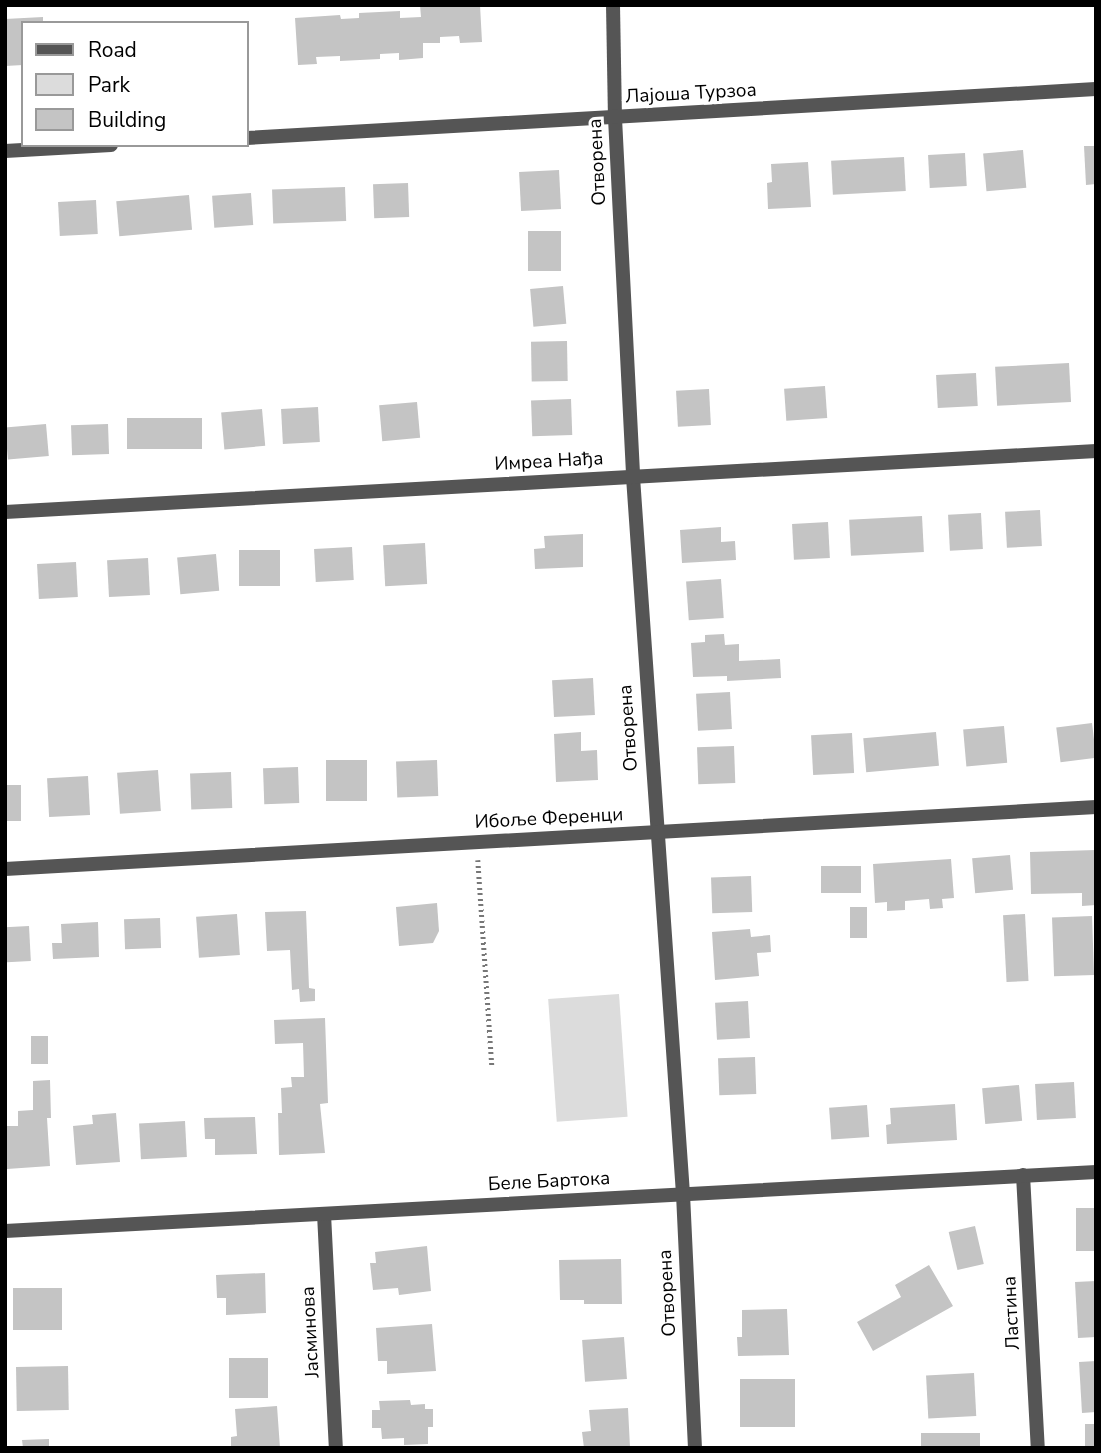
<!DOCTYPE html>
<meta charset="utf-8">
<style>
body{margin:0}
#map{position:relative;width:1101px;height:1453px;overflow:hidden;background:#fff;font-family:"Nunito Sans",sans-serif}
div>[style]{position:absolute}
.green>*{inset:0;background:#dcdcdc;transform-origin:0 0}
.building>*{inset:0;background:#c4c4c4;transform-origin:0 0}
.path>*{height:4.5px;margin-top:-2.25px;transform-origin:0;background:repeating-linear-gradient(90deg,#777 0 2px,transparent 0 5.5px)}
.street>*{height:14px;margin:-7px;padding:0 7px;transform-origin:7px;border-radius:7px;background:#555}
span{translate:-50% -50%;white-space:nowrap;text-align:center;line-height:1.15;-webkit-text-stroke:6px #fff;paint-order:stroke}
.street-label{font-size:19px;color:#000}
.frame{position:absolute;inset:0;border:7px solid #000;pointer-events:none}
.legend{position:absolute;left:21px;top:21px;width:228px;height:126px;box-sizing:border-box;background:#fff;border:2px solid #999;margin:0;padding:9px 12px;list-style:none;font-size:21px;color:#000}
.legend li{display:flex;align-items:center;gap:14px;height:35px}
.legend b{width:35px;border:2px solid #999}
</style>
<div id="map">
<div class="green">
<div style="left:619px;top:994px;width:123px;height:71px;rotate:86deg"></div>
</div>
<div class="building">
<div style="clip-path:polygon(420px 5px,480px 5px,482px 42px,460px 43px,459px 36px,440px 37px,440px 43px,423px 43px,423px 58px,399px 60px,399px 53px,380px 54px,380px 59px,340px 61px,340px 56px,316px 57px,317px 64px,298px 65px,295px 18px,340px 15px,341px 19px,359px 18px,359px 13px,400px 11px,400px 18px,421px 17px)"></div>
<div style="clip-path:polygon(43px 17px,43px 23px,23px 23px,23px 65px,5px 66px,5px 19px)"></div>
<div style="clip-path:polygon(1084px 146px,1096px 146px,1096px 184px,1086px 185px)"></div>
<div style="left:1023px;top:150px;width:38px;height:40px;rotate:85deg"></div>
<div style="left:965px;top:153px;width:33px;height:37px;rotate:87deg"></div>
<div style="left:904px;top:157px;width:34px;height:73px;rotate:87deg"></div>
<div style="clip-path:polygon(808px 162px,811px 207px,768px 209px,767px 183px,772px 182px,771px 164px)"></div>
<div style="left:559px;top:170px;width:39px;height:40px;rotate:87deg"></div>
<div style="left:408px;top:183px;width:34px;height:35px;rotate:88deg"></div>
<div style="left:345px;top:187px;width:34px;height:73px;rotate:88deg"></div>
<div style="left:251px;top:193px;width:32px;height:39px;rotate:86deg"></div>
<div style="left:189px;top:195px;width:35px;height:73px;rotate:85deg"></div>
<div style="left:96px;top:200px;width:34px;height:38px;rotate:87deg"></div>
<div style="left:528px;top:231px;width:33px;height:40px"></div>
<div style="left:563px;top:286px;width:38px;height:33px;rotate:85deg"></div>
<div style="left:567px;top:341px;width:40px;height:36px;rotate:89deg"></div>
<div style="left:1069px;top:363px;width:39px;height:74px;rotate:87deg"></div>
<div style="left:976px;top:373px;width:33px;height:40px;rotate:87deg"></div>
<div style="left:825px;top:386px;width:32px;height:41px;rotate:86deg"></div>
<div style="left:709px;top:389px;width:36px;height:33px;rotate:87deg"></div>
<div style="left:571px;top:399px;width:36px;height:40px;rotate:88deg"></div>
<div style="left:417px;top:402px;width:36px;height:38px;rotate:85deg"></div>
<div style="left:318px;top:407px;width:35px;height:37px;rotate:87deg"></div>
<div style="left:262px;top:409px;width:37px;height:41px;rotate:85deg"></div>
<div style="left:202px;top:418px;width:31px;height:75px;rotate:90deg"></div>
<div style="left:46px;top:424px;width:32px;height:41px;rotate:85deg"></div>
<div style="left:108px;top:424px;width:30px;height:37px;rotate:88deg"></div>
<div style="left:1040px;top:510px;width:36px;height:35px;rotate:87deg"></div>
<div style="left:981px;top:513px;width:36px;height:33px;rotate:87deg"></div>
<div style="left:922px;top:516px;width:36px;height:73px;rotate:87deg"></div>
<div style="left:828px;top:522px;width:36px;height:36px;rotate:87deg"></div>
<div style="clip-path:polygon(721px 527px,721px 542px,735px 541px,736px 560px,682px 563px,680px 530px)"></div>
<div style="clip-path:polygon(583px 534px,583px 567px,535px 569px,534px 549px,545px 548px,544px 536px)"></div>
<div style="left:425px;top:543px;width:41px;height:42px;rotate:87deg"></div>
<div style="left:352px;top:547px;width:33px;height:38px;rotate:87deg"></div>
<div style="left:280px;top:550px;width:36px;height:41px;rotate:90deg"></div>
<div style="left:216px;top:554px;width:37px;height:39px;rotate:85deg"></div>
<div style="left:148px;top:558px;width:37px;height:41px;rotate:87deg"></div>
<div style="left:76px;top:562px;width:35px;height:39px;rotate:87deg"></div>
<div style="left:721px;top:579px;width:39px;height:35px;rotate:86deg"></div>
<div style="clip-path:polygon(724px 634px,725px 645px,739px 644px,739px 661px,780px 659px,781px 678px,727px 681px,727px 676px,693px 677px,691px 643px,705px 642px,705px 635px)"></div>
<div style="left:593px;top:678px;width:37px;height:41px;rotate:87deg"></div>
<div style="left:730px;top:692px;width:37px;height:34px;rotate:87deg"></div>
<div style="left:1092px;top:723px;width:35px;height:36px;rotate:83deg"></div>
<div style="left:1004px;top:726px;width:37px;height:41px;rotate:85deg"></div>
<div style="clip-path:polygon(581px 732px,581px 751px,597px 750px,598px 780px,556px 782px,554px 734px)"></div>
<div style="left:936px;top:732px;width:34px;height:73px;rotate:85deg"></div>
<div style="left:852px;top:733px;width:40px;height:41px;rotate:87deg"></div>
<div style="left:734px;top:746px;width:37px;height:37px;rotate:88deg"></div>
<div style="left:326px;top:760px;width:41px;height:41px"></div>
<div style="left:437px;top:760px;width:36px;height:41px;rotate:88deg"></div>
<div style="left:298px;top:767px;width:36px;height:35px;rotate:88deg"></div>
<div style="left:158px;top:770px;width:41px;height:41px;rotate:86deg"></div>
<div style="left:231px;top:772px;width:36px;height:41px;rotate:88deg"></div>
<div style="left:88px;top:776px;width:39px;height:41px;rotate:87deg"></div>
<div style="left:5px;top:785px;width:16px;height:36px"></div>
<div style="clip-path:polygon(1096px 850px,1096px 905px,1082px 906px,1082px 893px,1031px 894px,1030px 852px)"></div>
<div style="left:1010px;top:855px;width:35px;height:38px;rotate:85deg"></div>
<div style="clip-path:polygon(951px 859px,954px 898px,942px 899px,943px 908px,930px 909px,929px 899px,905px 901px,905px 910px,887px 911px,887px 902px,875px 903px,873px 864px)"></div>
<div style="left:821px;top:866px;width:40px;height:27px"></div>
<div style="left:751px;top:876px;width:36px;height:40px;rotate:88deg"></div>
<div style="clip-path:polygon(437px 903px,439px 931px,433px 943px,399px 946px,396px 907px)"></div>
<div style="left:850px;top:907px;width:17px;height:31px"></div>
<div style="clip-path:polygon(306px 911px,309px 988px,315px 989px,315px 1001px,300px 1002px,299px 989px,292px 990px,290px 950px,267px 951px,265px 912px)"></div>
<div style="left:237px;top:914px;width:41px;height:41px;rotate:86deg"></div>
<div style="left:1025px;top:914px;width:67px;height:22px;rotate:87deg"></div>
<div style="left:1092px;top:916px;width:59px;height:40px;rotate:88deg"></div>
<div style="left:160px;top:918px;width:30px;height:36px;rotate:88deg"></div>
<div style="clip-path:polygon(98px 922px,99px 957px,53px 959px,52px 943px,62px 943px,61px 924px)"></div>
<div style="left:29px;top:926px;width:35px;height:24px;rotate:87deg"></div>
<div style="clip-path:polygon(750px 929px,751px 937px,770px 935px,771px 952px,757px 953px,759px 976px,715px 980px,712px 932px)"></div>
<div style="left:748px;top:1001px;width:37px;height:33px;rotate:87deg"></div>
<div style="clip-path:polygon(325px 1018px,328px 1103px,320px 1104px,325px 1153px,279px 1155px,278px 1113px,282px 1113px,281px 1088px,292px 1087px,291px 1077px,304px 1077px,303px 1043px,275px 1044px,274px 1020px)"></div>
<div style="left:48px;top:1036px;width:28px;height:17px;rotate:90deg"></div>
<div style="left:755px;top:1057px;width:37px;height:37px;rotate:88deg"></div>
<div style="clip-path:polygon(50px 1080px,51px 1118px,47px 1118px,50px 1166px,7px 1169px,5px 1126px,18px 1126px,18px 1111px,33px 1110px,33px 1081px)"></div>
<div style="left:1074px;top:1082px;width:36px;height:39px;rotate:87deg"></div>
<div style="left:1019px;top:1085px;width:36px;height:37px;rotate:85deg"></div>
<div style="clip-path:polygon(955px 1104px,957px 1140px,887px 1144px,886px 1125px,891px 1124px,890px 1108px)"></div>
<div style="left:867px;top:1105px;width:32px;height:38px;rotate:86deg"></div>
<div style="clip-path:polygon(116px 1113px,120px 1162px,76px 1165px,73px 1126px,93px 1124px,92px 1115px)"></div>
<div style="clip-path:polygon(255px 1117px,257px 1154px,215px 1155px,215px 1139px,205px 1139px,204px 1118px)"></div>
<div style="left:185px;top:1121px;width:36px;height:46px;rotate:87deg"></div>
<div style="left:1096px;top:1208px;width:43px;height:20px;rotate:90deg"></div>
<div style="left:975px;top:1226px;width:39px;height:27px;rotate:77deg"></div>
<div style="clip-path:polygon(427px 1246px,431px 1291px,399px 1295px,398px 1288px,373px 1290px,370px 1263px,376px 1263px,375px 1252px)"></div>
<div style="clip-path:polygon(621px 1259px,622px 1304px,584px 1304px,584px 1300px,560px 1300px,559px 1260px)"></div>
<div style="clip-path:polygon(929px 1265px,953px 1306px,873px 1351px,857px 1322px,901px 1297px,895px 1285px)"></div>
<div style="clip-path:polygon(265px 1273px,266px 1313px,226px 1315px,226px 1298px,217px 1298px,216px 1275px)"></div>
<div style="clip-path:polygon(1096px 1281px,1096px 1337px,1078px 1338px,1075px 1282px)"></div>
<div style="left:62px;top:1288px;width:42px;height:49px;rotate:90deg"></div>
<div style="clip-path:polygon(787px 1309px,789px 1355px,738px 1356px,737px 1337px,742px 1337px,742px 1310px)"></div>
<div style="clip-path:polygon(432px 1324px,436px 1371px,387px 1374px,387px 1361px,378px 1361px,376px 1328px)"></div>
<div style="left:624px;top:1337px;width:42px;height:42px;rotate:86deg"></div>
<div style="left:268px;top:1358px;width:40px;height:39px;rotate:90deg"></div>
<div style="clip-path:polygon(1096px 1361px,1096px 1412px,1082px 1413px,1079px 1362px)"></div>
<div style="left:68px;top:1366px;width:44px;height:52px;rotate:89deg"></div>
<div style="left:974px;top:1373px;width:43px;height:48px;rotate:87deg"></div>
<div style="left:795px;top:1379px;width:48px;height:55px;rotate:90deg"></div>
<div style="clip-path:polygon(410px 1400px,411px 1405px,425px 1404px,425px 1409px,433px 1409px,433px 1427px,428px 1427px,428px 1444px,404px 1445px,404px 1438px,382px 1439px,381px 1428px,372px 1428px,372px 1410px,380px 1410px,379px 1401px)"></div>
<div style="clip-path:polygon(277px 1406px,280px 1448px,231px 1448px,231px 1437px,237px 1436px,235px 1409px)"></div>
<div style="clip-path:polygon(628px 1408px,630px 1447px,584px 1448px,582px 1432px,591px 1431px,589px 1410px)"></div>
<div style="left:1096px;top:1424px;width:24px;height:11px;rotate:90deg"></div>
<div style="left:921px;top:1433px;width:59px;height:15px"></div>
<div style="clip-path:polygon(49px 1439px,49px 1448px,23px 1448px,22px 1440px)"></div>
</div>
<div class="path">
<div style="left:478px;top:860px;width:208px;rotate:86.1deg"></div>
</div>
<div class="street">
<div style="left:613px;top:5px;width:113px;rotate:89deg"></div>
<div style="left:615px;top:118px;width:359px;rotate:87.1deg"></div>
<div style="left:633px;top:477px;width:719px;rotate:86.01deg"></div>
<div style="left:683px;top:1194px;width:254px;rotate:87.3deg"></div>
<div style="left:247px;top:138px;width:850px;rotate:-3.3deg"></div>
<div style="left:5px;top:151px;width:106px;rotate:-3.2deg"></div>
<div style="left:5px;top:512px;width:1093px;rotate:-3.2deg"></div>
<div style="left:5px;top:869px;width:1093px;rotate:-3.25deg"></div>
<div style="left:1023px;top:1175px;width:273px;rotate:86.9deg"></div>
<div style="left:324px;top:1214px;width:234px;rotate:87.1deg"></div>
<div style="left:5px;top:1231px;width:1093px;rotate:-3.1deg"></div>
</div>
<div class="street-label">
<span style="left:691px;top:94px;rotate:-3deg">Лајоша Турзоа</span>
<span style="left:598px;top:162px;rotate:-93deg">Отворена</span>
<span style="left:549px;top:462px;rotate:-3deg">Имреа Нађа</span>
<span style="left:629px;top:728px;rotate:-94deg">Отворена</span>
<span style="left:549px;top:819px;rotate:-3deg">Ибоље Ференци</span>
<span style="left:549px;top:1182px;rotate:-3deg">Беле Бартока</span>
<span style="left:668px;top:1293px;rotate:-93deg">Отворена</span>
<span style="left:1012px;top:1313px;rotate:-93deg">Ластина</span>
<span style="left:311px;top:1332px;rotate:-93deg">Јасминова</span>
</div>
<div class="frame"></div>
<ul class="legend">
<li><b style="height:9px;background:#555"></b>Road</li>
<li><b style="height:19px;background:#dcdcdc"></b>Park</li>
<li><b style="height:19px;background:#c4c4c4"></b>Building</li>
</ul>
</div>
